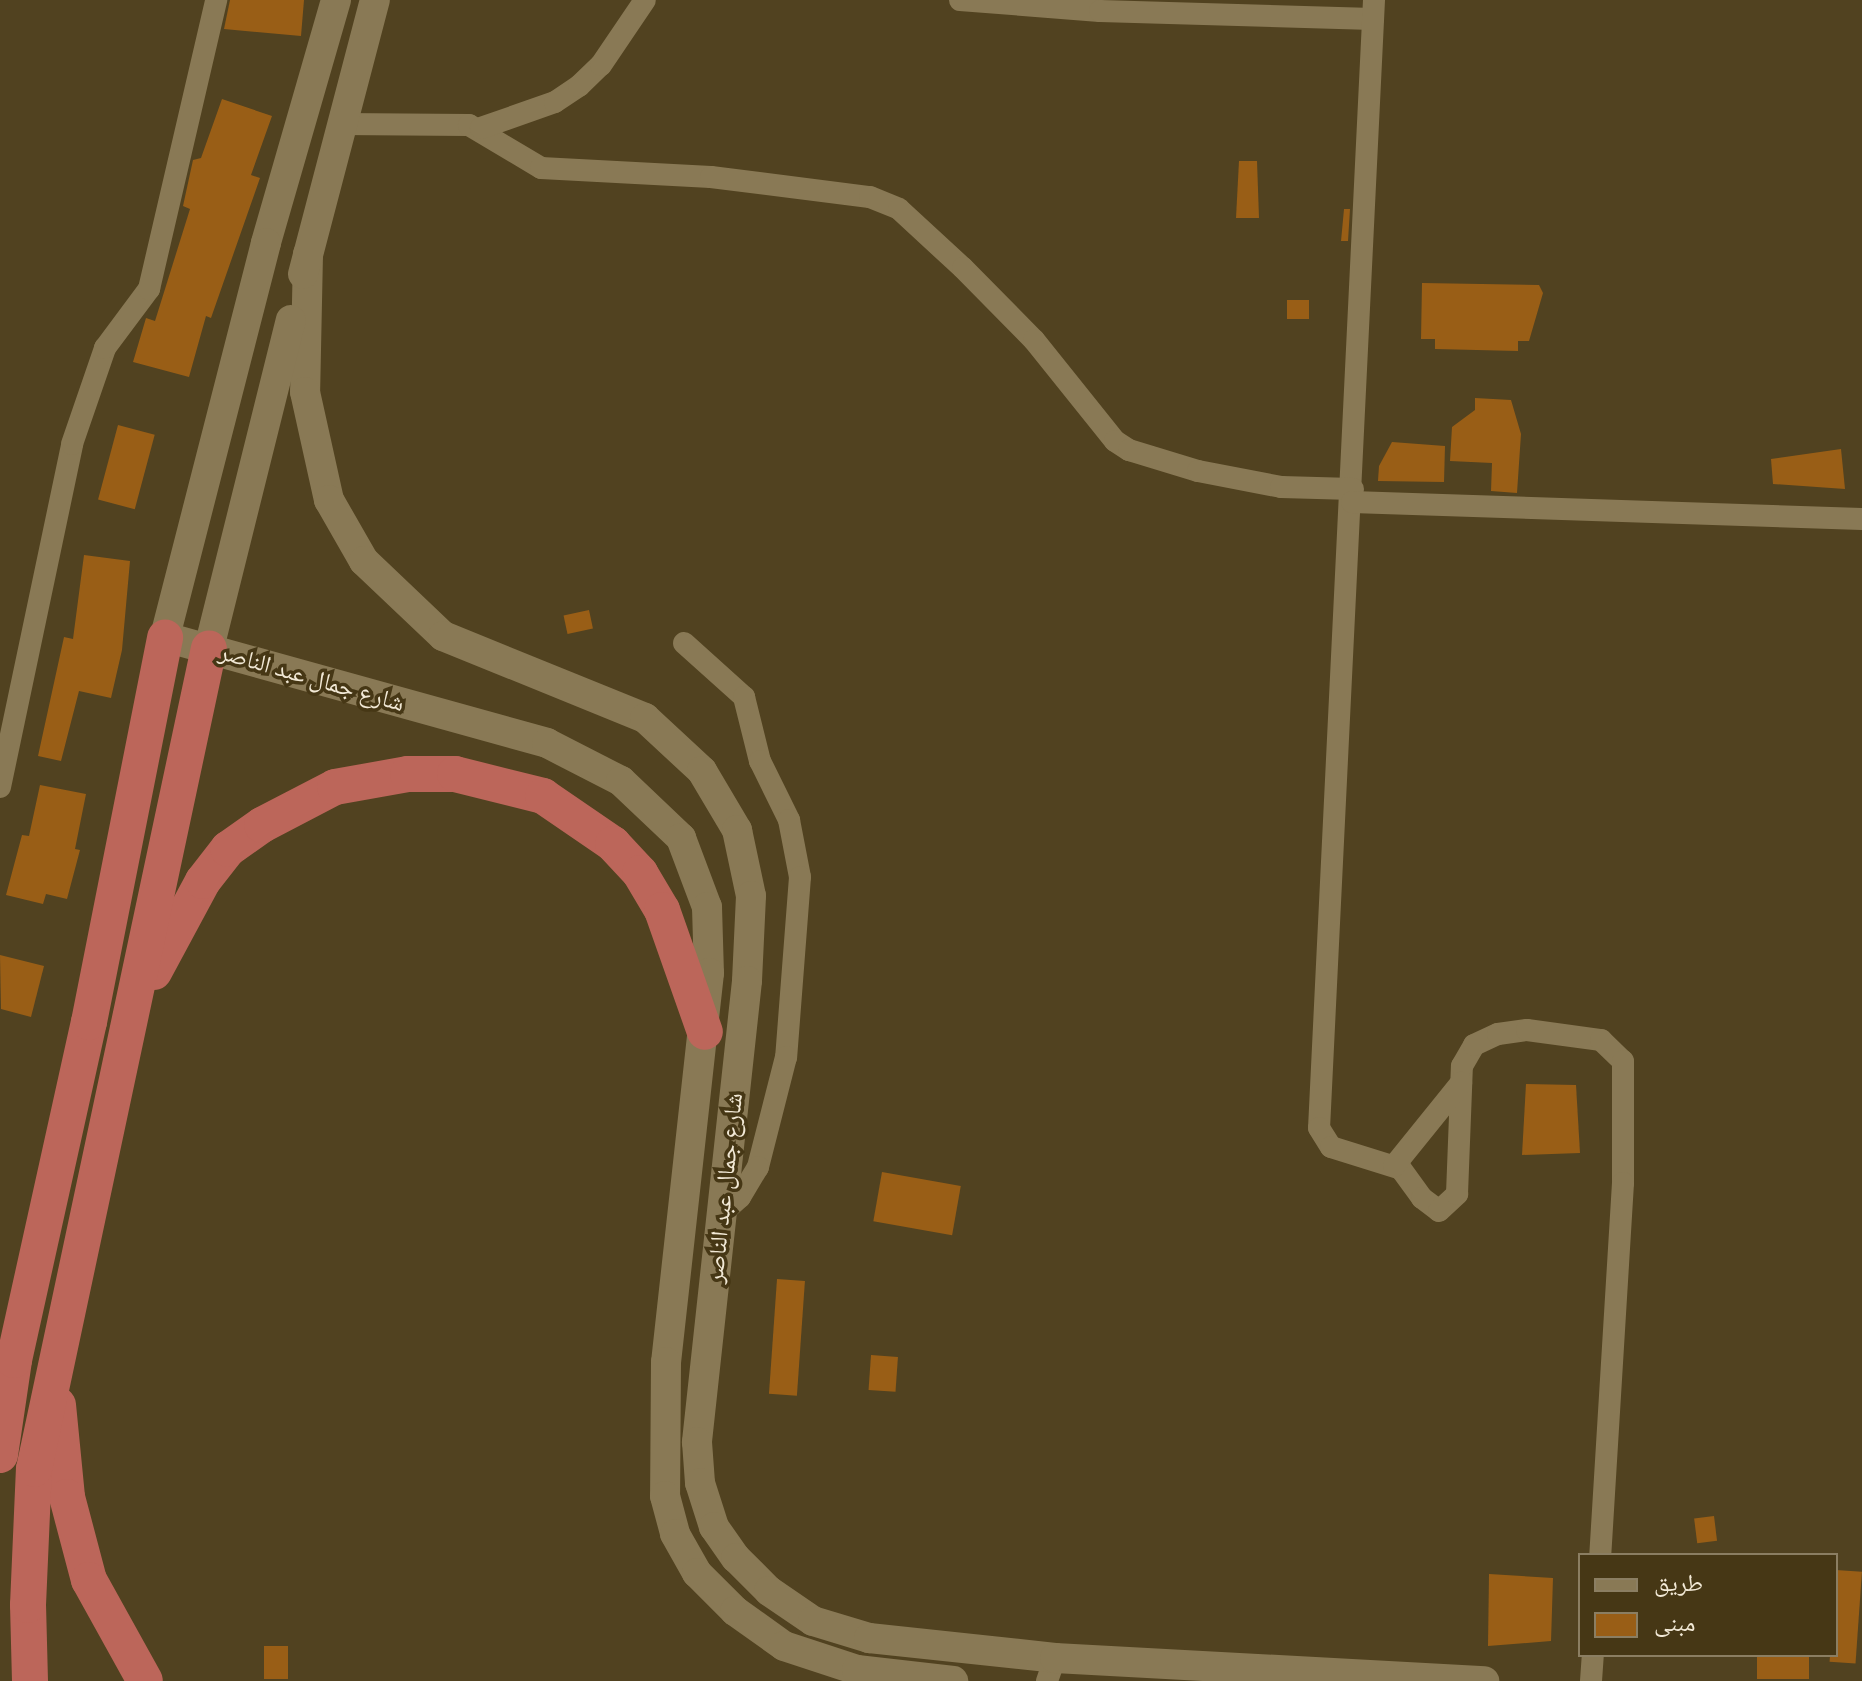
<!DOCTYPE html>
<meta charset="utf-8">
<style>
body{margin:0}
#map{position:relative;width:1862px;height:1681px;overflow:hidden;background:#514220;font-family:Merriweather,"Noto Naskh Arabic",serif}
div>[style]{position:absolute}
.building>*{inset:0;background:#995e16;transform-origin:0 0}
.minor>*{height:22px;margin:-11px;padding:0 11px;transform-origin:11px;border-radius:11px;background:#897955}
.secondary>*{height:30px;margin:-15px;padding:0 15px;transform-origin:15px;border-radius:15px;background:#897955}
.trunk>*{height:36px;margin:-18px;padding:0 18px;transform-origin:18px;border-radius:18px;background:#bc665a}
span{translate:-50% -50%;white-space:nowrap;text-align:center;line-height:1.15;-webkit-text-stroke:7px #463715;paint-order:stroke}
.street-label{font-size:24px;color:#f2e9d6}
.legend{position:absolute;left:1578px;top:1553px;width:260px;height:104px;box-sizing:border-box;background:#463715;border:2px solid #8b7e62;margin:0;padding:10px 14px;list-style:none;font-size:24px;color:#f2e9d6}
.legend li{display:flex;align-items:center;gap:16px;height:40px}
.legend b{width:40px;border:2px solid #8b7e62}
</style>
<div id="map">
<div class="building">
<div style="clip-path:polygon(230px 0,304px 0,301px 36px,224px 29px)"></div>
<div style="clip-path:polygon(222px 99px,272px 116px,251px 175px,260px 178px,211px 318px,206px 316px,189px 377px,133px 362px,146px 318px,155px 321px,190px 209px,183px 206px,193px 160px,201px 158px)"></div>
<div style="clip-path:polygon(1239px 161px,1257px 161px,1259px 218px,1236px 218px)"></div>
<div style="clip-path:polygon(1344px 209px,1350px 209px,1348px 241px,1341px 241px)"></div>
<div style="clip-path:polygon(1422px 283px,1539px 285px,1543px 293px,1529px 341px,1518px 341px,1518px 351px,1435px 349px,1435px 339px,1421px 339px)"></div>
<div style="left:1287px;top:300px;width:22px;height:19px"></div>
<div style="clip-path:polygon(1475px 398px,1511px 400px,1521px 434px,1517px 493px,1491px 491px,1492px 463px,1450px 461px,1452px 427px,1475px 410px)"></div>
<div style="left:118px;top:425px;width:38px;height:77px;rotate:15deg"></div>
<div style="clip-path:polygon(1392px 442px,1445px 446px,1444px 482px,1378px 481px,1379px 466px)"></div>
<div style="clip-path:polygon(1841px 449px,1845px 489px,1773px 484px,1771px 459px)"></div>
<div style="clip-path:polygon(84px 555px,130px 561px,122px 650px,111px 698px,79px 691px,61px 761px,38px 756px,64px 637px,73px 639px)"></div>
<div style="left:589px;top:610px;width:19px;height:26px;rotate:78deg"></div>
<div style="clip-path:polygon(40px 785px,86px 794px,75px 849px,80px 850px,67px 899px,46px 894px,43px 904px,6px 895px,22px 835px,29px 836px)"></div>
<div style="clip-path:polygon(0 955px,44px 966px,31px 1017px,1px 1009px)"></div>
<div style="clip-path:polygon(1526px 1084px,1576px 1085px,1580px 1153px,1522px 1155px)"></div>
<div style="left:882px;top:1172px;width:80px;height:50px;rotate:10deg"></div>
<div style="left:777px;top:1279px;width:28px;height:115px;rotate:4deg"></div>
<div style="left:871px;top:1355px;width:27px;height:35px;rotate:4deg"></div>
<div style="left:1714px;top:1516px;width:25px;height:20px;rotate:83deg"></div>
<div style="left:1836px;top:1570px;width:26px;height:92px;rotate:4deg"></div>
<div style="clip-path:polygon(1489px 1574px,1553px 1578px,1551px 1641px,1488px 1646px)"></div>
<div style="left:264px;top:1646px;width:24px;height:33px"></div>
<div style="left:1757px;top:1655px;width:52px;height:24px"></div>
</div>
<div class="minor">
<div style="left:960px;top:0;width:140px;rotate:4.5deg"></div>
<div style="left:1100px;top:11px;width:273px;rotate:1.7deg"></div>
<div style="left:1374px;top:0;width:1129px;rotate:92.79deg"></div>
<div style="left:1319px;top:1128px;width:22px;rotate:58deg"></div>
<div style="left:1331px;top:1147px;width:73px;rotate:17.4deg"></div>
<div style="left:1401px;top:1169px;width:36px;rotate:54deg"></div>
<div style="left:1422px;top:1198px;width:21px;rotate:37deg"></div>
<div style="left:1439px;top:1211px;width:25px;rotate:-43deg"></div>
<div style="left:1457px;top:1194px;width:128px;rotate:-87.8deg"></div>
<div style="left:1462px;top:1066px;width:24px;rotate:-60deg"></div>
<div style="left:1474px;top:1045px;width:26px;rotate:-25deg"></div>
<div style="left:1498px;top:1034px;width:29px;rotate:-8deg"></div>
<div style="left:1527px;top:1030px;width:75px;rotate:7.7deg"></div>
<div style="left:1601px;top:1040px;width:30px;rotate:44deg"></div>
<div style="left:1623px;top:1061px;width:122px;rotate:90deg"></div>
<div style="left:1623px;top:1183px;width:373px;rotate:93.5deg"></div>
<div style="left:341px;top:124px;width:128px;rotate:0.4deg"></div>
<div style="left:469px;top:125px;width:84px;rotate:30.8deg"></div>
<div style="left:541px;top:168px;width:170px;rotate:3deg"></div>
<div style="left:711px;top:177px;width:160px;rotate:7.2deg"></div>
<div style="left:870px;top:197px;width:31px;rotate:22deg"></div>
<div style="left:899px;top:209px;width:87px;rotate:42.7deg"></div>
<div style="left:963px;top:268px;width:101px;rotate:45.4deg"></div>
<div style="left:1034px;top:340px;width:129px;rotate:51.3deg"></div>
<div style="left:1115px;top:441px;width:17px;rotate:33deg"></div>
<div style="left:1129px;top:450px;width:72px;rotate:16.9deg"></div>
<div style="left:1198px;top:471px;width:85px;rotate:10.9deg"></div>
<div style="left:1281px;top:487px;width:72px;rotate:1.6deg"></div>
<div style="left:481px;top:128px;width:78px;rotate:-19.4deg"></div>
<div style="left:555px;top:102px;width:29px;rotate:-34deg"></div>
<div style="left:579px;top:86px;width:30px;rotate:-44deg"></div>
<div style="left:601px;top:65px;width:78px;rotate:-55.9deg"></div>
<div style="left:1352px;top:502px;width:510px;rotate:1.91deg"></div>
<div style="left:684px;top:643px;width:81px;rotate:42deg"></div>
<div style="left:744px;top:697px;width:66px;rotate:76deg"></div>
<div style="left:760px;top:761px;width:66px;rotate:63.8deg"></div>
<div style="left:789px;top:820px;width:58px;rotate:79.1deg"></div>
<div style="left:800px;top:877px;width:181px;rotate:94.4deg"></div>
<div style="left:786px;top:1057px;width:114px;rotate:104.3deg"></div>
<div style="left:758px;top:1167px;width:35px;rotate:121deg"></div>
<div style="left:740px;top:1197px;width:24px;rotate:138deg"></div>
<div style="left:0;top:787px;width:350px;rotate:-78.1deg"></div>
<div style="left:72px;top:444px;width:102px;rotate:-71deg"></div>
<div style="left:105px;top:348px;width:74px;rotate:-53.3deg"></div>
<div style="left:149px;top:289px;width:297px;rotate:-76.9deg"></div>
<div style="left:1394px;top:1166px;width:107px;rotate:-51.1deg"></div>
<div style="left:1047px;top:1681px;width:24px;rotate:-71deg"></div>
<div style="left:1591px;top:1681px;width:26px;rotate:-86deg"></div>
</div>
<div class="secondary">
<div style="left:336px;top:0;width:253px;rotate:106.1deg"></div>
<div style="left:266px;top:243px;width:407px;rotate:104.4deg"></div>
<div style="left:165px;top:637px;width:396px;rotate:15.5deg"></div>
<div style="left:547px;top:743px;width:83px;rotate:27.2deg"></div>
<div style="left:621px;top:781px;width:83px;rotate:43.5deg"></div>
<div style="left:681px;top:838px;width:74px;rotate:69.4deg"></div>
<div style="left:707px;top:907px;width:66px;rotate:88.3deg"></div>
<div style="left:709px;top:973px;width:391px;rotate:96.3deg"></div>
<div style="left:666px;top:1362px;width:134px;rotate:90.4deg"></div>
<div style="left:665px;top:1496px;width:39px;rotate:75deg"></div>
<div style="left:675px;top:1534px;width:45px;rotate:60.6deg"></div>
<div style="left:697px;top:1573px;width:54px;rotate:45deg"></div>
<div style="left:735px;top:1611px;width:60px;rotate:35.5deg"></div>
<div style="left:784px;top:1646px;width:77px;rotate:18.2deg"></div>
<div style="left:857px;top:1670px;width:97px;rotate:6.5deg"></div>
<div style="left:308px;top:254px;width:138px;rotate:91.2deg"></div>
<div style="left:305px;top:392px;width:111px;rotate:77.5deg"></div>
<div style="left:329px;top:500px;width:70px;rotate:60.2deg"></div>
<div style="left:364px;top:561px;width:109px;rotate:43.5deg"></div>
<div style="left:443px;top:636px;width:218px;rotate:22.1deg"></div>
<div style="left:645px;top:718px;width:78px;rotate:42.9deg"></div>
<div style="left:702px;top:771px;width:69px;rotate:59.3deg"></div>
<div style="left:737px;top:830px;width:67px;rotate:78deg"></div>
<div style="left:751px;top:896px;width:85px;rotate:92.7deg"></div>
<div style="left:747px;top:981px;width:464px;rotate:96.2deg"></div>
<div style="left:697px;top:1442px;width:41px;rotate:85.8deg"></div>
<div style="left:700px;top:1483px;width:46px;rotate:72.3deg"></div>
<div style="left:714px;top:1527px;width:38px;rotate:55deg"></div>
<div style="left:736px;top:1558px;width:47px;rotate:45deg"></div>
<div style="left:769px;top:1591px;width:53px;rotate:34.3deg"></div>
<div style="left:813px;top:1621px;width:59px;rotate:16.9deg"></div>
<div style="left:869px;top:1638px;width:187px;rotate:6.1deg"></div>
<div style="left:1055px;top:1658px;width:430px;rotate:3.1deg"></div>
<div style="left:303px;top:274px;width:283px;rotate:-75.3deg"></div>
<div style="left:209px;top:648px;width:338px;rotate:-76deg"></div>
</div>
<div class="trunk">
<div style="left:154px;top:972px;width:103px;rotate:-61.7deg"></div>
<div style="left:203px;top:881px;width:41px;rotate:-52deg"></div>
<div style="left:228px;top:849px;width:42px;rotate:-35.2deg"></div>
<div style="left:262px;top:825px;width:82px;rotate:-27.5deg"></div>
<div style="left:335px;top:787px;width:74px;rotate:-10.1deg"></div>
<div style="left:408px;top:774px;width:47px"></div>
<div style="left:455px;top:774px;width:91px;rotate:14deg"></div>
<div style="left:543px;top:796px;width:85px;rotate:34.4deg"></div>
<div style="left:613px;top:844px;width:40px;rotate:47deg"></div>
<div style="left:640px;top:873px;width:43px;rotate:59.3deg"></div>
<div style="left:662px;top:910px;width:129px;rotate:70.6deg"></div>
<div style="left:58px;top:1405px;width:92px;rotate:84.4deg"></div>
<div style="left:67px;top:1497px;width:86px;rotate:75.2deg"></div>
<div style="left:89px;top:1580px;width:115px;rotate:61deg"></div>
<div style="left:0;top:1455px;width:96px;rotate:-81.6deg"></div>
<div style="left:14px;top:1360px;width:346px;rotate:-77.5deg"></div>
<div style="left:89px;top:1022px;width:392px;rotate:-78.8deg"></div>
<div style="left:30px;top:1681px;width:76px;rotate:-91.5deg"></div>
<div style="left:28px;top:1605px;width:136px;rotate:-87.5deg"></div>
<div style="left:34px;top:1469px;width:839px;rotate:-77.97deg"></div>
</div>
<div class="street-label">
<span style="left:312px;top:677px;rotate:16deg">شارع جمال عبد الناصر</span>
<span style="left:724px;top:1188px;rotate:-84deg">شارع جمال عبد الناصر</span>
</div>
<ul class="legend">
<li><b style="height:10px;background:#897955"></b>طريق</li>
<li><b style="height:22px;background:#995e16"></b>مبنى</li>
</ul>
</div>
